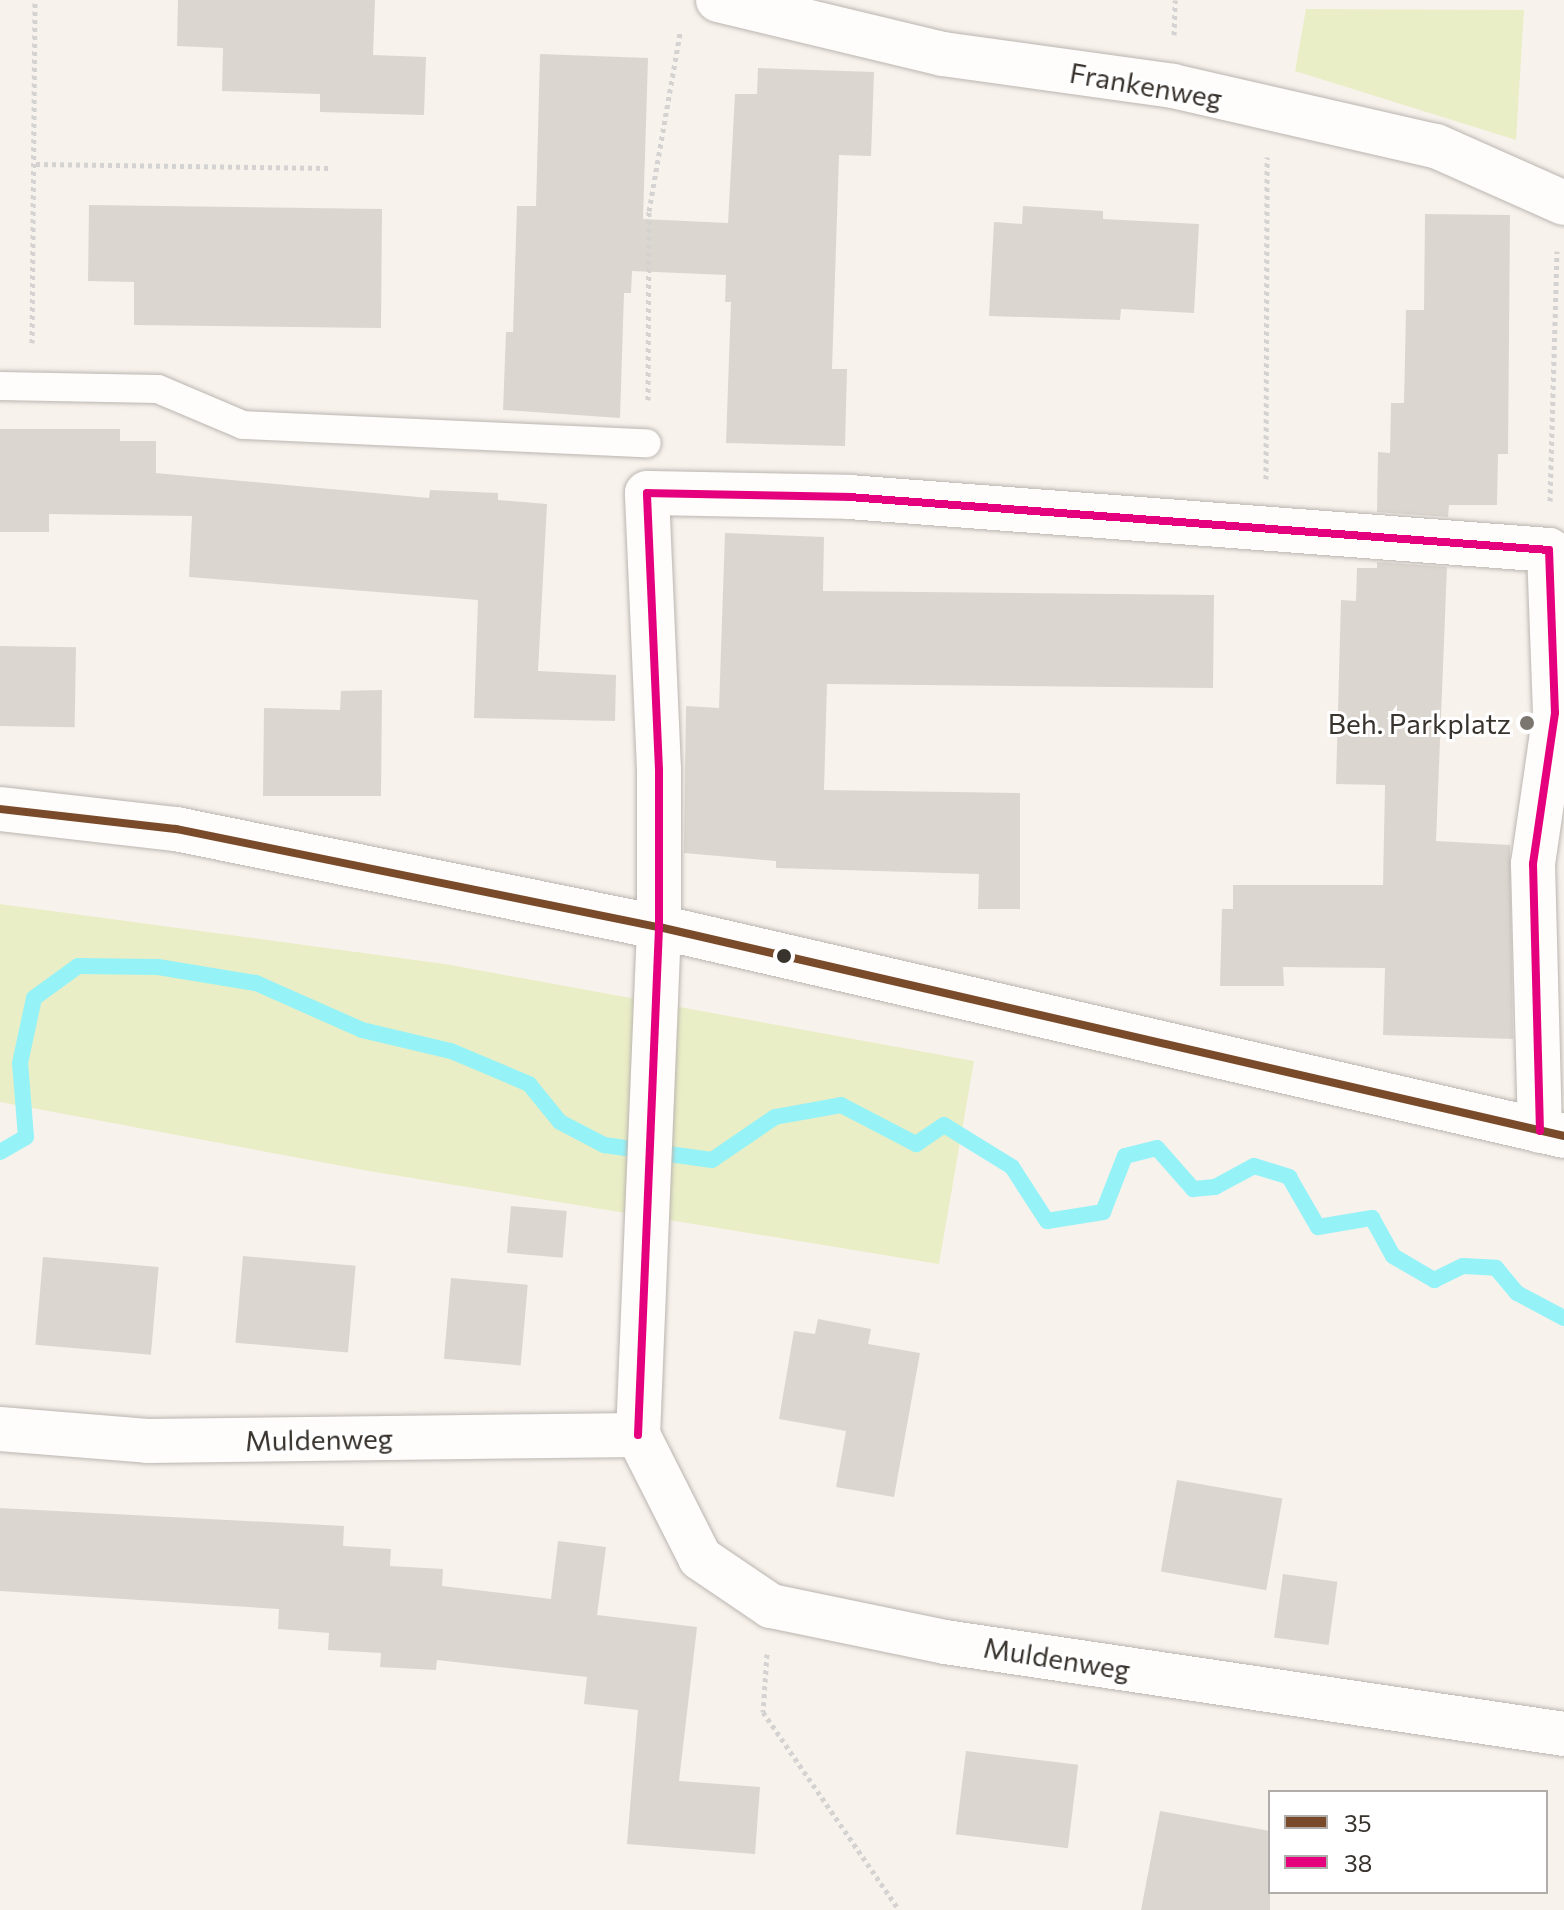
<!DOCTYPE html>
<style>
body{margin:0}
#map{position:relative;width:1564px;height:1910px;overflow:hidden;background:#f8f2ec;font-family:Commissioner,sans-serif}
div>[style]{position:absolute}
.green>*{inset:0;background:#e9eec6}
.stream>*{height:16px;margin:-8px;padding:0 8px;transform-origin:8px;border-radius:8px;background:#95f3f8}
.building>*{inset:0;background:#dcd6d0;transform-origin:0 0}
.path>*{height:5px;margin-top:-2.5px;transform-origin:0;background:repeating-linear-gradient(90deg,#d4d3d1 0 4px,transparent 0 8px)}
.roads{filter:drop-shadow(0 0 2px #bab5b0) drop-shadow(0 0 2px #bab5b0)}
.service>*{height:28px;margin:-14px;padding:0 14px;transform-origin:14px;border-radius:14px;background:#fefdfc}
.minor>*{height:44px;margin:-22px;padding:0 22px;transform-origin:22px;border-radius:22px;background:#fefdfc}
.bus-1>*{height:8px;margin:-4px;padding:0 4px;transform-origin:4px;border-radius:4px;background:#7a4b2a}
.bus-2>*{height:8px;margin:-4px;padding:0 4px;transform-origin:4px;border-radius:4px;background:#e5007d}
.dots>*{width:22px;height:22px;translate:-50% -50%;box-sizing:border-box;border:4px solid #fff;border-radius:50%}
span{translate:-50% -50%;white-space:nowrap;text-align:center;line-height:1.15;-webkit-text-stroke:6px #fff;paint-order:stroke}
.street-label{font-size:28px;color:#39332e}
.poi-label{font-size:28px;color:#39332e}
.right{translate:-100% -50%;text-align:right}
.legend{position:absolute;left:1268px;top:1790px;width:280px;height:104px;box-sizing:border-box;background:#fff;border:2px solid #b0adab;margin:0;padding:10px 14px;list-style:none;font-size:24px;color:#39332e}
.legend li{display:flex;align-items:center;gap:16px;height:40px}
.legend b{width:40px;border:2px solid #b0adab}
</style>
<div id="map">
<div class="green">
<div style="clip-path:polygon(1306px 9px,1524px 10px,1516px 140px,1295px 71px)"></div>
<div style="clip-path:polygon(0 904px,445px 964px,974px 1061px,939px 1264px,369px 1171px,0 1102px)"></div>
</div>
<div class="stream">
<div style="left:0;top:1152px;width:30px;rotate:-30deg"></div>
<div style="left:26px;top:1137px;width:74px;rotate:-94.6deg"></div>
<div style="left:20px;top:1063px;width:66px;rotate:-77.8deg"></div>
<div style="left:34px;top:998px;width:54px;rotate:-36deg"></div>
<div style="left:78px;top:966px;width:80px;rotate:0.7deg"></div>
<div style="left:158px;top:967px;width:99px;rotate:9.3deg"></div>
<div style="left:256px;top:983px;width:116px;rotate:23.9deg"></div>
<div style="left:362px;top:1030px;width:91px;rotate:13.3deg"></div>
<div style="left:451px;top:1051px;width:85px;rotate:22.9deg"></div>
<div style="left:529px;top:1084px;width:49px;rotate:50.8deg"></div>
<div style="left:560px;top:1122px;width:50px;rotate:27.6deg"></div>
<div style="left:604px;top:1145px;width:109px;rotate:7.9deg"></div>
<div style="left:712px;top:1160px;width:76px;rotate:-34.3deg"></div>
<div style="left:775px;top:1117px;width:67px;rotate:-10.3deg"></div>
<div style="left:841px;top:1105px;width:85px;rotate:27.5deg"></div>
<div style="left:916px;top:1144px;width:34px;rotate:-34deg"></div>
<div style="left:944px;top:1125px;width:80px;rotate:31.7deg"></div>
<div style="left:1012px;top:1167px;width:64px;rotate:57.1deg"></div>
<div style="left:1047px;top:1221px;width:57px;rotate:-9.1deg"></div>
<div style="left:1103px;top:1212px;width:60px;rotate:-68.6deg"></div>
<div style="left:1125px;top:1156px;width:33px;rotate:-14deg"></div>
<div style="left:1157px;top:1148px;width:55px;rotate:48.7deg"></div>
<div style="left:1193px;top:1189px;width:22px;rotate:-5deg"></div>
<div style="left:1215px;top:1187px;width:44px;rotate:-28.3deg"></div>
<div style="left:1254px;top:1166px;width:37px;rotate:17deg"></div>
<div style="left:1289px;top:1177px;width:58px;rotate:59.9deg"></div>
<div style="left:1318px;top:1227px;width:55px;rotate:-9.5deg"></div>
<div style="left:1372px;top:1218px;width:43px;rotate:61.1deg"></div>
<div style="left:1393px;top:1256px;width:48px;rotate:30.3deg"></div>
<div style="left:1434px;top:1280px;width:32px;rotate:-26deg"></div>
<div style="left:1463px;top:1266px;width:33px;rotate:3deg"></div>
<div style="left:1496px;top:1268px;width:33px;rotate:50deg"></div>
<div style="left:1517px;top:1293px;width:53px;rotate:28deg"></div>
</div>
<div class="building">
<div style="clip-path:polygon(178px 0,375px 0,373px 55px,426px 57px,424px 115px,320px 112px,320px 94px,222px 91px,223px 48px,177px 46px)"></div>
<div style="clip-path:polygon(540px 54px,648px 58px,643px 219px,728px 223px,735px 94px,757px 94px,758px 68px,874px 72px,871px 156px,839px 155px,832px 369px,847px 369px,845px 446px,726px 443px,731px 302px,725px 302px,726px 275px,632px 271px,631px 293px,624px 293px,620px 418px,503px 410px,506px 332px,513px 332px,517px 206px,536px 206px)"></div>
<div style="clip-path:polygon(89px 205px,382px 209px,381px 328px,134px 325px,134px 282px,88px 281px)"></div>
<div style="clip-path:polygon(1023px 206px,1103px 211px,1103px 219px,1199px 224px,1194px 313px,1121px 309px,1120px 320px,989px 316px,994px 222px,1022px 224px)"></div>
<div style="clip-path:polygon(1425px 214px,1510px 215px,1508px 454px,1498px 454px,1497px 505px,1449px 505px,1448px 517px,1377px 512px,1378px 452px,1390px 453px,1391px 403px,1404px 403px,1406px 310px,1424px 310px)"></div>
<div style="clip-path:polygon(0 429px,120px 429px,120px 441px,156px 441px,156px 473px,429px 498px,430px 490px,498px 493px,498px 500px,547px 504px,538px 671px,616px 675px,615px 721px,474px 718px,478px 600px,189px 577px,192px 516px,49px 514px,49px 532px,0 532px)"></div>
<div style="clip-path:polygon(725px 533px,824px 537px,823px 591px,1214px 595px,1213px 688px,827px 684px,824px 790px,1020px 793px,1020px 909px,978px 909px,979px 874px,776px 868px,776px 861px,684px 853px,686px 706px,719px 708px)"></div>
<div style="clip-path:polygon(1377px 562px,1447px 567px,1436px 841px,1510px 845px,1513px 1039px,1383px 1035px,1385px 968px,1283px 967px,1284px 986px,1220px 986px,1222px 909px,1233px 909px,1233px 885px,1383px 885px,1385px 785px,1336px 784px,1341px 600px,1356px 601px,1357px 568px,1377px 568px)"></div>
<div style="left:0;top:646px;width:76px;height:80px;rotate:1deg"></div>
<div style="clip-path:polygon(382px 690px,381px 796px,263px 796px,264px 708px,340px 710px,341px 691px)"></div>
<div style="left:511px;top:1206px;width:56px;height:47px;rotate:5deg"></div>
<div style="left:243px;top:1256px;width:113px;height:87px;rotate:5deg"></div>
<div style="left:43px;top:1257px;width:116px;height:88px;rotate:5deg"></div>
<div style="left:451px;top:1278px;width:77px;height:81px;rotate:5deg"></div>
<div style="clip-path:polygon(818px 1319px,871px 1329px,868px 1344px,920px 1353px,894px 1497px,836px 1487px,846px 1431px,779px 1419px,794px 1331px,815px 1334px)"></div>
<div style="left:1177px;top:1480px;width:107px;height:93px;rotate:10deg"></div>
<div style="clip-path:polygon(0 1508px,344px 1526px,343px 1546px,391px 1549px,390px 1566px,443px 1569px,442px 1586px,551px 1599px,558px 1541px,606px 1547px,597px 1615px,697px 1627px,679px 1781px,760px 1787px,755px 1854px,627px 1844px,638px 1710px,584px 1704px,587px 1677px,437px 1660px,436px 1670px,380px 1667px,381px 1653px,328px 1650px,329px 1633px,278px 1629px,279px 1609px,0 1591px)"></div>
<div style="left:1283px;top:1574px;width:55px;height:64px;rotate:8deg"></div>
<div style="left:966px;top:1751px;width:113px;height:84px;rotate:7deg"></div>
<div style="clip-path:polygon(1160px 1811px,1270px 1831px,1270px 1910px,1141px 1910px)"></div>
</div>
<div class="path">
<div style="left:1174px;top:35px;width:35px;rotate:-88deg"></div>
<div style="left:36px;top:164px;width:294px;rotate:0.8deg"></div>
<div style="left:32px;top:343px;width:343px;rotate:-89.5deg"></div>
<div style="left:648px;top:400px;width:189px;rotate:-89.7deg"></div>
<div style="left:649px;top:211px;width:181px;rotate:-80.1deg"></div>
<div style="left:1266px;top:479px;width:322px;rotate:-89.8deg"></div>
<div style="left:1550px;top:501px;width:250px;rotate:-88.4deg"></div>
<div style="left:767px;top:1654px;width:58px;rotate:93.9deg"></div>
<div style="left:763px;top:1712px;width:240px;rotate:55.5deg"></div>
</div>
<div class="roads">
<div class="service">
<div style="left:0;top:386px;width:158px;rotate:1.1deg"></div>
<div style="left:158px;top:389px;width:92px;rotate:23deg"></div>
<div style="left:243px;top:425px;width:404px;rotate:2.6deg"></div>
</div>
<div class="minor">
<div style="left:718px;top:0;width:231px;rotate:13.5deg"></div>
<div style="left:943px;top:54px;width:232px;rotate:7.9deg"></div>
<div style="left:1173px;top:86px;width:270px;rotate:12.9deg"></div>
<div style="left:1436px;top:146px;width:140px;rotate:24deg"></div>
<div style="left:0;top:809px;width:177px;rotate:6.5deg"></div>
<div style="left:176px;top:829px;width:493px;rotate:11.5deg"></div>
<div style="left:659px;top:927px;width:929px;rotate:13deg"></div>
<div style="left:0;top:1429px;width:148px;rotate:4.6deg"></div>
<div style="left:148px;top:1441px;width:490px;rotate:-0.7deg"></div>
<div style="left:638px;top:1435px;width:138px;rotate:63.2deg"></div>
<div style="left:700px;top:1558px;width:86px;rotate:34.1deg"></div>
<div style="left:771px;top:1606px;width:178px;rotate:11.7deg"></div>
<div style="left:945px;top:1642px;width:626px;rotate:8.45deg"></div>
<div style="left:638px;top:1435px;width:508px;rotate:-87.63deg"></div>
<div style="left:659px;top:927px;width:157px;rotate:-90deg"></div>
<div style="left:659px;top:770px;width:277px;rotate:-92.5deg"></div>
<div style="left:647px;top:493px;width:202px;rotate:1.1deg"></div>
<div style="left:849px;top:497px;width:702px;rotate:4.33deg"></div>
<div style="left:1549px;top:550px;width:163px;rotate:87.9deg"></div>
<div style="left:1555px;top:713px;width:153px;rotate:98.3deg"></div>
<div style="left:1533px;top:864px;width:267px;rotate:88.5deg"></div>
</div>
</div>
<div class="bus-1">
<div style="left:0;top:809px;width:177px;rotate:6.5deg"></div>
<div style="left:176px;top:829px;width:493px;rotate:11.5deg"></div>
<div style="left:659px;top:927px;width:929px;rotate:13deg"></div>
</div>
<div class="bus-2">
<div style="left:638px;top:1435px;width:508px;rotate:-87.63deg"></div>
<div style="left:659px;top:927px;width:157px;rotate:-90deg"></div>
<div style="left:659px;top:770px;width:277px;rotate:-92.5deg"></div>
<div style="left:647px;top:493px;width:202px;rotate:1.1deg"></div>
<div style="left:849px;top:497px;width:702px;rotate:4.33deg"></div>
<div style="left:1549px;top:550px;width:163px;rotate:87.9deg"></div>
<div style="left:1555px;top:713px;width:153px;rotate:98.3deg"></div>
<div style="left:1533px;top:864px;width:267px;rotate:88.5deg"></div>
</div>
<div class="dots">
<div style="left:1527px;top:723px;background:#7c7670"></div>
<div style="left:784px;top:956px;background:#39332e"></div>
</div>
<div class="street-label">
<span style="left:1146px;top:85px;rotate:10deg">Frankenweg</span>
<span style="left:319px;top:1439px;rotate:-1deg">Muldenweg</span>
<span style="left:1057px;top:1658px;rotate:9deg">Muldenweg</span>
</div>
<div class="poi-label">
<span class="right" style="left:1511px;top:723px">Beh. Parkplatz</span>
</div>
<ul class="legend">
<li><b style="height:10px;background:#7a4b2a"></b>35</li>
<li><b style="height:10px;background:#e5007d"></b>38</li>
</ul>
</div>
